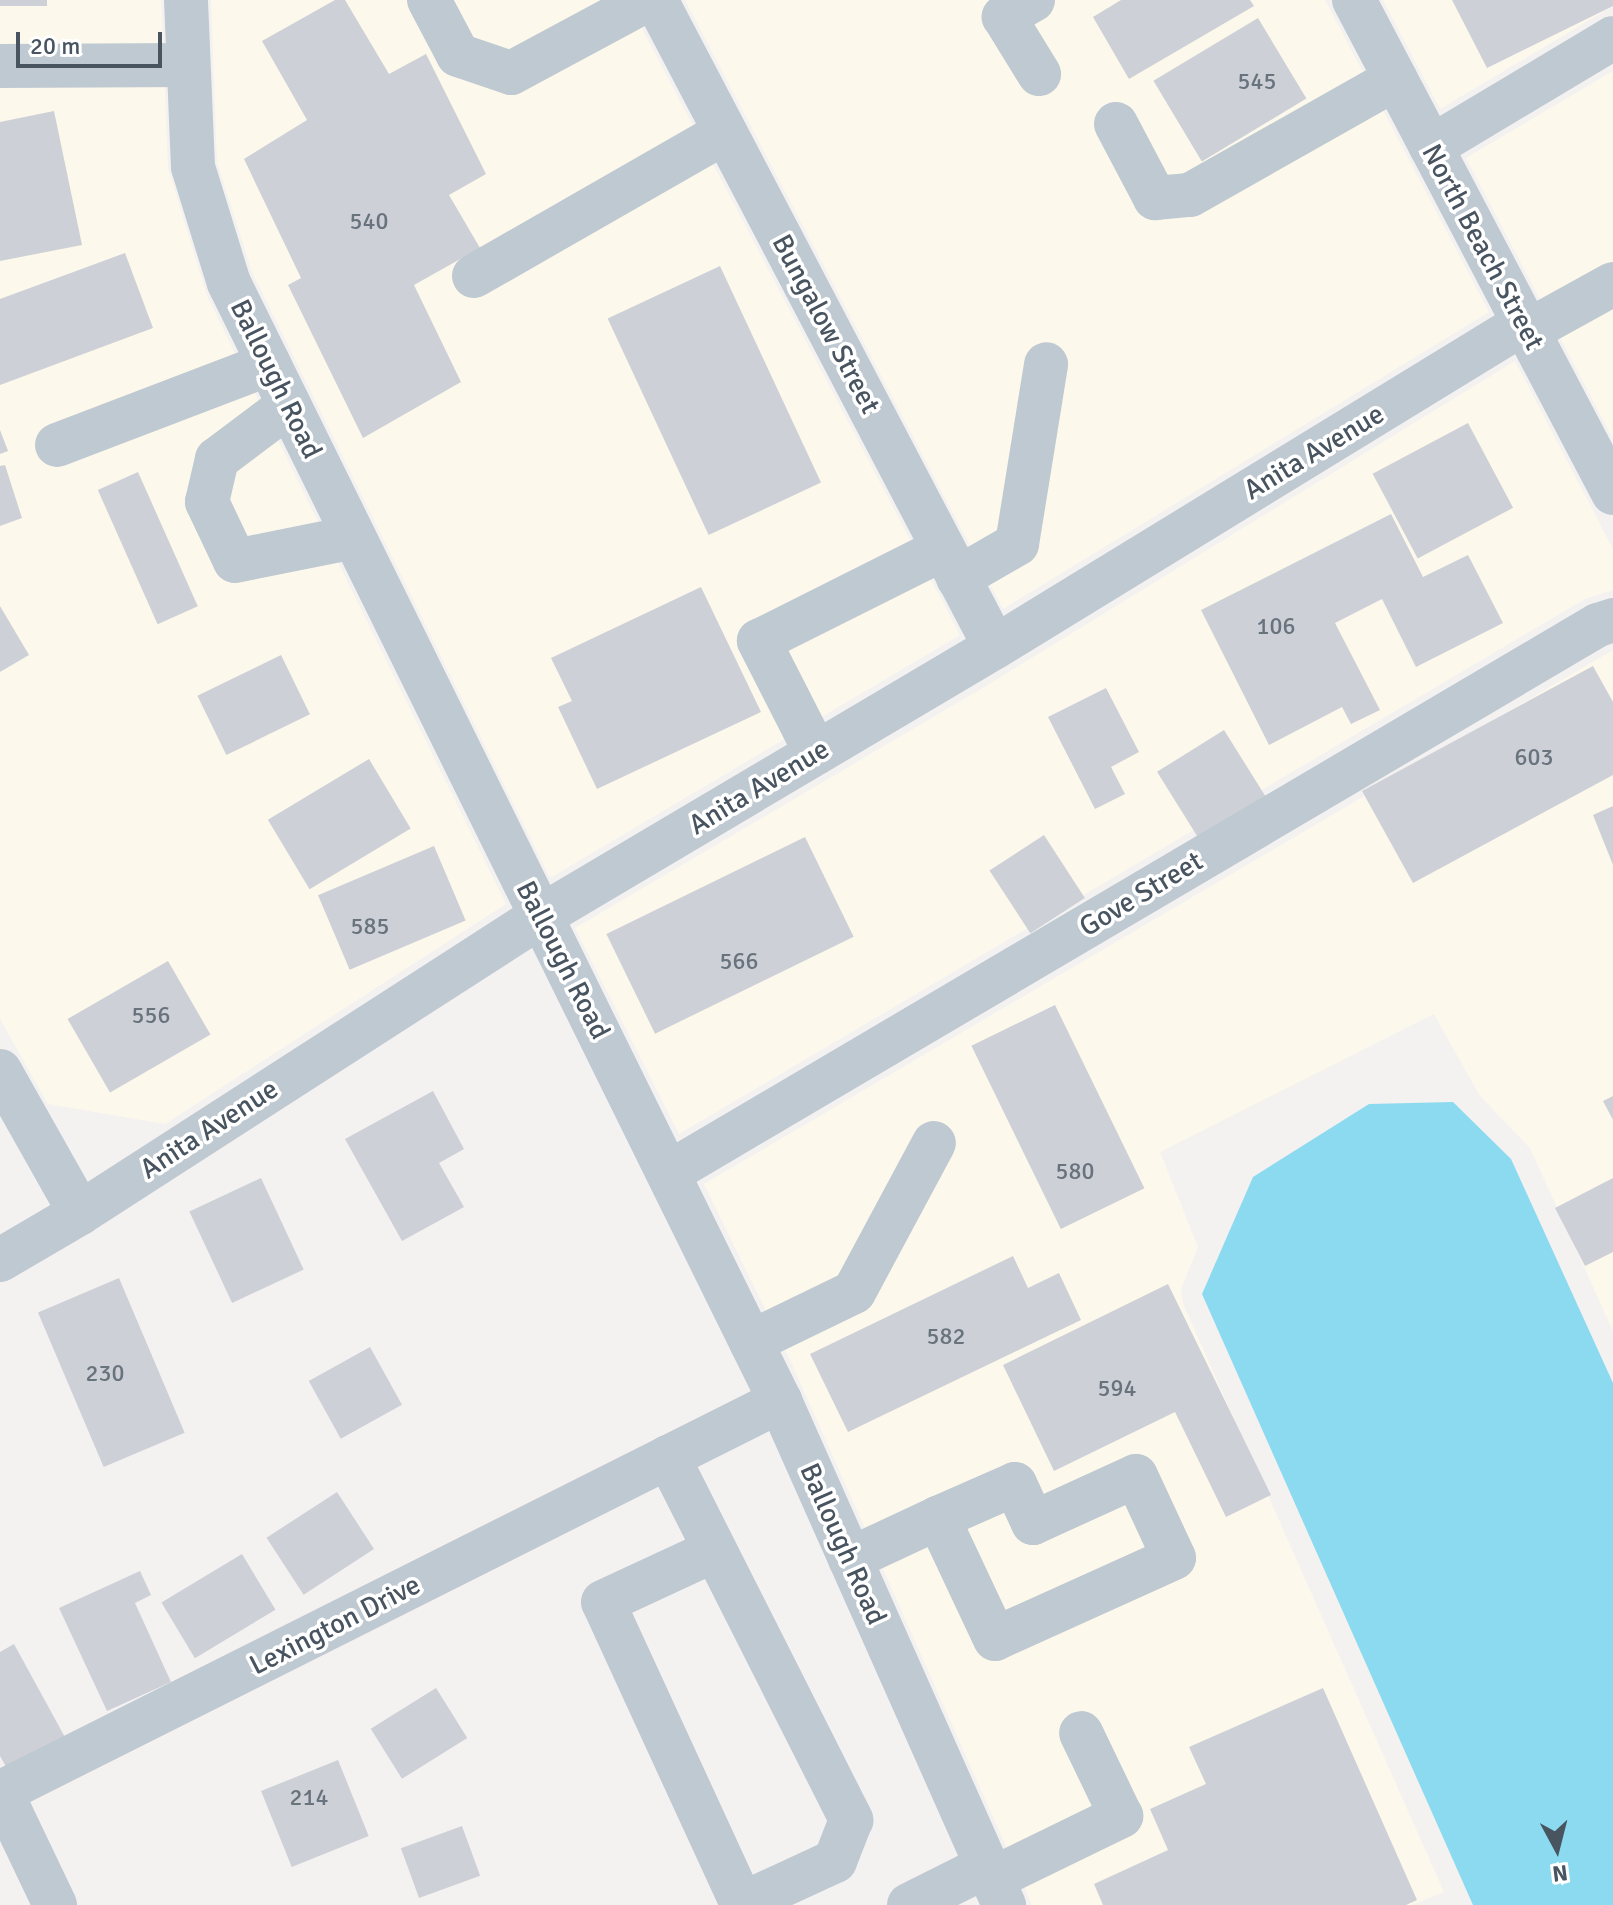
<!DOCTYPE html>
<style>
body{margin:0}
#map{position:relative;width:1613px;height:1905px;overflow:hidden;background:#f4f1f1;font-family:Signika,sans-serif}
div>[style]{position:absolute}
.commercial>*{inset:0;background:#fdf8ec}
.water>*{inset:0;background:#8bdaf0}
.building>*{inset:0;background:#cdd0d6;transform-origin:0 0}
.minor>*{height:44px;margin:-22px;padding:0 22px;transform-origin:22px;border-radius:22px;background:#bfc9d1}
span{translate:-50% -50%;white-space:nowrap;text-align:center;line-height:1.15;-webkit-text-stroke:7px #fff;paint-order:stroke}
.number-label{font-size:24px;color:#69737e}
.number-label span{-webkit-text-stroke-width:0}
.street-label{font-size:28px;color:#485460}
.north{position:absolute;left:1517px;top:1809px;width:80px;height:80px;-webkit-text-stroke:6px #fff;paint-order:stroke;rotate:173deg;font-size:22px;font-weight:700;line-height:32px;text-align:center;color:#485460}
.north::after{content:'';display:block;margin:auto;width:28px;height:36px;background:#485460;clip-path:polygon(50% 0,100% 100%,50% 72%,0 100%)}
.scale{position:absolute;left:16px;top:32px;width:146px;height:36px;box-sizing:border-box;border:4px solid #485460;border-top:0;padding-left:10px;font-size:24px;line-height:28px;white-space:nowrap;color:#485460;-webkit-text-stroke:6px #fff;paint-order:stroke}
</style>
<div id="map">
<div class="commercial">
<div style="clip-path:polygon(0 0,161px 0,168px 168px,207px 296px,506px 904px,165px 1124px,48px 1104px,0 1019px)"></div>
<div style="clip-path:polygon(211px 0,627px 0,960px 635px,550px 878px,252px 272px,217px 162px)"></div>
<div style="clip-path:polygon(685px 0,1325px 0,1489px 312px,1003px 609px)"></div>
<div style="clip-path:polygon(1383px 0,1613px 0,1613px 6px,1440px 109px)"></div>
<div style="clip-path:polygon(1613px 71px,1613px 439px,1466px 158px)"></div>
<div style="clip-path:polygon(1515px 361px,1613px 549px,1613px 590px,1585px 599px,679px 1134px,575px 928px,986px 686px)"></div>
<div style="clip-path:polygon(1613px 650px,1613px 1331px,1530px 1148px,1480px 1096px,1434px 1014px,1160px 1152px,1198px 1247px,1181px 1289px,1183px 1304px,1444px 1892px,1412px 1905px,1032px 1905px,792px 1364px,704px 1184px)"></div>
</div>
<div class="water">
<div style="clip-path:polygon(1453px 1102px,1511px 1159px,1613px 1383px,1613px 1905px,1473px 1905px,1202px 1294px,1253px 1177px,1369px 1104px)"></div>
</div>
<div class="building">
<div style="left:0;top:0;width:47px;height:6px"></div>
<div style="clip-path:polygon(335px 0,345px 0,389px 74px,426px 54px,486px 174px,449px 195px,480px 248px,414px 285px,461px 382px,363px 438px,288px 285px,301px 278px,244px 159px,307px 120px,262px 41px)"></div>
<div style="clip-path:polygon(1121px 0,1250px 0,1254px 6px,1129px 79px,1093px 17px)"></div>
<div style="clip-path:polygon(1452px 0,1613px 0,1613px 6px,1487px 68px)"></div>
<div style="left:1258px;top:18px;width:94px;height:122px;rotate:59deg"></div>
<div style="clip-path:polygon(54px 111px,82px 245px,0 261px,0 122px)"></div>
<div style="clip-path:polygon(125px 253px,153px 328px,0 385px,0 299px)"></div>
<div style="left:720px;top:266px;width:239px;height:124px;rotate:65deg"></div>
<div style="left:1468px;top:423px;width:96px;height:108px;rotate:62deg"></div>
<div style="clip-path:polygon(0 430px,8px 451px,0 454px)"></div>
<div style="clip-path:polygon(5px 465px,22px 518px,0 526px,0 466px)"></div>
<div style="left:138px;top:472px;width:147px;height:44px;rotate:66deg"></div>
<div style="clip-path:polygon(1391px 514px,1423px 577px,1468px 555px,1503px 623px,1416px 667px,1382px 599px,1335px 623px,1380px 710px,1351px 724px,1342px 707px,1269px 745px,1201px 610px)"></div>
<div style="clip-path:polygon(701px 587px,761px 712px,597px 789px,558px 707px,572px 701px,551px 658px)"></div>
<div style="clip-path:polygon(0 606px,29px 655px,0 672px)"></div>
<div style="left:281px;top:655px;width:66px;height:93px;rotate:64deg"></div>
<div style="clip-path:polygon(1593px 666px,1613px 702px,1613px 775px,1413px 883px,1362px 791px)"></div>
<div style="clip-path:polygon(1106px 688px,1139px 752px,1111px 767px,1125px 794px,1095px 809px,1048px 717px)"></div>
<div style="left:1224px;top:730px;width:79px;height:79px;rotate:58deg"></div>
<div style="left:369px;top:759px;width:81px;height:118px;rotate:59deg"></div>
<div style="clip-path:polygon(1613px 806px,1613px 865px,1593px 815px)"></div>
<div style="left:1044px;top:835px;width:75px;height:65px;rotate:57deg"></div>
<div style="left:805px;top:837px;width:111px;height:221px;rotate:64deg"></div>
<div style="left:434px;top:846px;width:81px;height:126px;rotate:67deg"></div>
<div style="left:168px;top:961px;width:85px;height:116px;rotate:60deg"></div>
<div style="left:1055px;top:1005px;width:204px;height:93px;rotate:64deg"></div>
<div style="clip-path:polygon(433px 1091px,464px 1149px,439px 1163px,464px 1207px,402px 1241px,345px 1139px)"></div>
<div style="clip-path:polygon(1613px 1096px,1613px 1120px,1603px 1101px)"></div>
<div style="left:261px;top:1178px;width:101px;height:79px;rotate:65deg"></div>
<div style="clip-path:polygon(1613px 1178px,1613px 1252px,1585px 1266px,1555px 1208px)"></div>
<div style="clip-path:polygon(1013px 1256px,1028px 1288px,1059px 1273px,1081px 1320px,848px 1432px,810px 1354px)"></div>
<div style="left:119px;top:1278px;width:168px;height:88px;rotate:67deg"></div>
<div style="clip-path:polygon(1168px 1284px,1271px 1495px,1226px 1517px,1175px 1412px,1054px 1471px,1003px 1365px)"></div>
<div style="left:370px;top:1347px;width:66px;height:70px;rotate:61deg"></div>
<div style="left:337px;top:1492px;width:68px;height:84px;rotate:57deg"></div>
<div style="left:242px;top:1554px;width:65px;height:94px;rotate:59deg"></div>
<div style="clip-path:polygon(140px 1571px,151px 1595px,135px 1603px,171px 1682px,107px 1711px,59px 1608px)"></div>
<div style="clip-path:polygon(14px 1644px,72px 1750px,14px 1781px,0 1756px,0 1652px)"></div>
<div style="left:436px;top:1688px;width:59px;height:77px;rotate:58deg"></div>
<div style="clip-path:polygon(1323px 1688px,1417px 1900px,1406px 1905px,1103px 1905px,1094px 1884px,1168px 1850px,1150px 1809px,1206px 1784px,1189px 1747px)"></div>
<div style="left:338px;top:1760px;width:82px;height:83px;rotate:68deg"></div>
<div style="left:462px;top:1826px;width:53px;height:65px;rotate:70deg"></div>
</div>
<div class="minor">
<div style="left:186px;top:0;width:167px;rotate:87.6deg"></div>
<div style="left:193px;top:167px;width:121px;rotate:72.8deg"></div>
<div style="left:229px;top:283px;width:1246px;rotate:63.76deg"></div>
<div style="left:780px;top:1401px;width:552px;rotate:66.04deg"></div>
<div style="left:429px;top:0;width:62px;rotate:62.2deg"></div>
<div style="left:458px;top:55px;width:56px;rotate:18.8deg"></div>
<div style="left:511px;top:73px;width:154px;rotate:-28.2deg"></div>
<div style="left:656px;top:0;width:730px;rotate:62.35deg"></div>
<div style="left:1033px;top:0;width:34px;rotate:150deg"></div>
<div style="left:1004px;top:17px;width:67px;rotate:58.4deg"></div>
<div style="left:1354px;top:0;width:557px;rotate:62.28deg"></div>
<div style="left:0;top:66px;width:187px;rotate:-0.3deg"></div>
<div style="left:1116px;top:124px;width:84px;rotate:62.2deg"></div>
<div style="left:1155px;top:198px;width:35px;rotate:-5deg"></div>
<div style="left:1190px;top:195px;width:236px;rotate:-29.5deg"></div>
<div style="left:1431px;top:147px;width:212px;rotate:-30.9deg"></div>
<div style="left:474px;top:276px;width:289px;rotate:-29.8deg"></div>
<div style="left:1528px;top:331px;width:97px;rotate:-28.9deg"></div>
<div style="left:289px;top:405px;width:90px;rotate:143.1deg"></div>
<div style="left:217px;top:459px;width:44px;rotate:103.1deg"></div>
<div style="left:207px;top:502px;width:65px;rotate:64.6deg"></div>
<div style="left:235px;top:561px;width:121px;rotate:-11.4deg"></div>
<div style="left:57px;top:445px;width:227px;rotate:-20.9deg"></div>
<div style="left:958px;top:578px;width:68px;rotate:-30deg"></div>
<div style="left:1017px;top:544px;width:182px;rotate:-80.8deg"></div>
<div style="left:816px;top:753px;width:126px;rotate:-117deg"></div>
<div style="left:759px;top:641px;width:206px;rotate:-26.6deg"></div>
<div style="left:0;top:1071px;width:163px;rotate:60.6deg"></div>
<div style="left:670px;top:1172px;width:1077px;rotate:-30.52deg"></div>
<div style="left:1598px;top:625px;width:16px;rotate:-18deg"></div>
<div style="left:0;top:1260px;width:93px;rotate:-30.4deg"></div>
<div style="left:80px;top:1213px;width:548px;rotate:-32.79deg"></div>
<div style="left:541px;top:916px;width:528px;rotate:-30.65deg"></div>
<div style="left:995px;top:647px;width:620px;rotate:-31.49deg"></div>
<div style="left:751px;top:1342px;width:114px;rotate:-25.9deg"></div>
<div style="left:854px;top:1292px;width:169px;rotate:-61.8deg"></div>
<div style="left:668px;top:1457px;width:407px;rotate:63.2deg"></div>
<div style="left:851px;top:1820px;width:44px;rotate:111.3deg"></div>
<div style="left:835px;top:1861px;width:102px;rotate:155.2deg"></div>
<div style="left:742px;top:1904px;width:332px;rotate:-114.7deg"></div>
<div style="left:603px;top:1602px;width:123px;rotate:-24.9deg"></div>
<div style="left:850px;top:1559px;width:97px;rotate:-25deg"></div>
<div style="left:938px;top:1518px;width:84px;rotate:-23.8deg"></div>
<div style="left:1015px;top:1484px;width:43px;rotate:65.2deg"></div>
<div style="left:1033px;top:1523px;width:113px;rotate:-24.5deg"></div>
<div style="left:1136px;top:1476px;width:90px;rotate:65.1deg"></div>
<div style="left:1174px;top:1558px;width:196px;rotate:155.7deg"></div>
<div style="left:995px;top:1639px;width:134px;rotate:-115.2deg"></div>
<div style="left:992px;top:1879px;width:144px;rotate:-26deg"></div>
<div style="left:1121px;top:1816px;width:92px;rotate:-115.7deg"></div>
<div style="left:55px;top:1905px;width:125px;rotate:-115.5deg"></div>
<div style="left:1px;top:1792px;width:872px;rotate:-26.65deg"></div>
<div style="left:909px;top:1905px;width:87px;rotate:-26.6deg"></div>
</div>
<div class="number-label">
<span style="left:1257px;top:82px">545</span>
<span style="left:369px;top:222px">540</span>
<span style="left:1276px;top:627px">106</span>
<span style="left:1534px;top:758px">603</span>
<span style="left:370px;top:927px">585</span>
<span style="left:739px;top:962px">566</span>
<span style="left:151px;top:1016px">556</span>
<span style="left:1075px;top:1172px">580</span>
<span style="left:946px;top:1337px">582</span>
<span style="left:105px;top:1374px">230</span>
<span style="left:1117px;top:1389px">594</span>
<span style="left:309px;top:1798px">214</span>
</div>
<div class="street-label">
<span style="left:1483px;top:247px;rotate:62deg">North Beach Street</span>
<span style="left:826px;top:324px;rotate:62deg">Bungalow Street</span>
<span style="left:276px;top:379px;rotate:64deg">Ballough Road</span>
<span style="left:1314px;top:452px;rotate:-31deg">Anita Avenue</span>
<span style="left:759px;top:787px;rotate:-31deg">Anita Avenue</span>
<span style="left:1141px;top:894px;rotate:-31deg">Gove Street</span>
<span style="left:563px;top:960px;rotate:63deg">Ballough Road</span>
<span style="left:209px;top:1129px;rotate:-33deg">Anita Avenue</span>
<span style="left:843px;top:1544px;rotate:66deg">Ballough Road</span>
<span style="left:335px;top:1625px;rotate:-27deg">Lexington Drive</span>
</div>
<div class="north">N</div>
<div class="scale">20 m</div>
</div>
